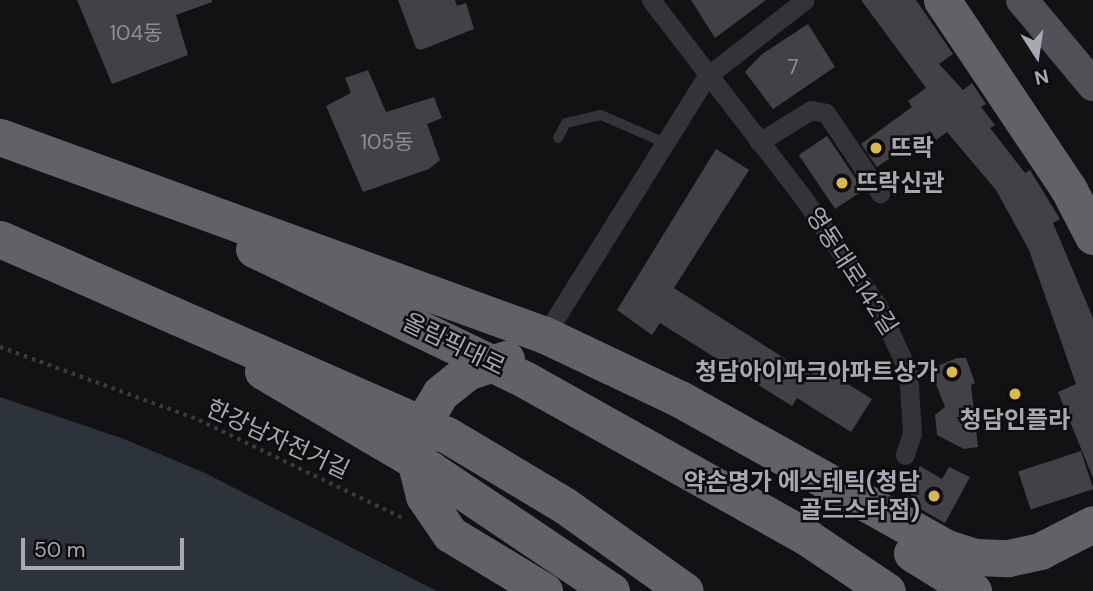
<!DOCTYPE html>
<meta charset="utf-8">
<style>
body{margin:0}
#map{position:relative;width:1093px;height:591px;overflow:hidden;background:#121214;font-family:"DM Sans","Noto Sans KR",sans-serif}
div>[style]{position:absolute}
.water>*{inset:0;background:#2d333a}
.building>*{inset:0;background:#424246;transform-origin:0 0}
.path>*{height:3.5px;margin-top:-1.75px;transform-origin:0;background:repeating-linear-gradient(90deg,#3a3b3f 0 3.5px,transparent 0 8.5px)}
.lane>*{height:10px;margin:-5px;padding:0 5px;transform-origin:5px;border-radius:5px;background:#343438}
.street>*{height:19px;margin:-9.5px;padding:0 9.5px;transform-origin:9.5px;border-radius:9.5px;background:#343438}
.primary>*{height:32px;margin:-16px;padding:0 16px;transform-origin:16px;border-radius:16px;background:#505157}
.highway>*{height:37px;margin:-18.5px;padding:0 18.5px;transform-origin:18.5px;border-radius:18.5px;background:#606268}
.dots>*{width:19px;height:19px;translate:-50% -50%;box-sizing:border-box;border:4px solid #0d0d0e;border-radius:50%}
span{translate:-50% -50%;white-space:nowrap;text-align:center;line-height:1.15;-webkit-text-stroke:5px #0d0d0e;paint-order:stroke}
.number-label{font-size:21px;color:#8d8e97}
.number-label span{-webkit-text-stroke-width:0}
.poi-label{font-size:24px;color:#a6a8b2;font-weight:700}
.left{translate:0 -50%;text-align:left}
.right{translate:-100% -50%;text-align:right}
.street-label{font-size:24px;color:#a6a8b2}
.north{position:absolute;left:1002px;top:21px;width:70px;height:70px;-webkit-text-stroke:5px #0d0d0e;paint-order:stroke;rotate:168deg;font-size:19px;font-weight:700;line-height:28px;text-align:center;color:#a6a8b2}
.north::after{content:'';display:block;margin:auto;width:24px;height:32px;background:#a6a8b2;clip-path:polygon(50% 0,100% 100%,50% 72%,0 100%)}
.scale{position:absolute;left:21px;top:538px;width:163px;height:32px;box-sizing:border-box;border:4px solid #a6a8b2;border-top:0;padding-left:9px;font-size:21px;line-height:24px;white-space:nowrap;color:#a6a8b2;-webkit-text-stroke:5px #0d0d0e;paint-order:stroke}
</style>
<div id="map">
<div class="water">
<div style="clip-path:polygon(0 397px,124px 439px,205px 473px,437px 591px,0 591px)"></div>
</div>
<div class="building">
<div style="clip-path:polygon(77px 0,212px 0,212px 2px,176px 15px,188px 55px,112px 84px)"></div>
<div style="clip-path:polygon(398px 0,455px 0,457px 6px,466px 3px,474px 29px,421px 50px,416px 48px)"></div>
<div style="clip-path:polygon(691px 0,766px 0,715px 38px)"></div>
<div style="clip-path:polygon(861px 0,916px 0,953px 54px,939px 64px,963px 90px,972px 83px,986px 104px,981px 107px,995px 125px,990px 128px,1025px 173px,1030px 170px,1060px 219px,1053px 223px,1093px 318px,1093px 478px,1058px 392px,1076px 384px,1029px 250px,996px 190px,947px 132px,936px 140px,930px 131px,877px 167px,861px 144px,912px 107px,908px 101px,926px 88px)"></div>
<div style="clip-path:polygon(808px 24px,835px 67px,773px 109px,745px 72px,761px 55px)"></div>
<div style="clip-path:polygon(368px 70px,386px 112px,434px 97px,442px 118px,427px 124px,440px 160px,429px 169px,363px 192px,326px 106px,351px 93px,345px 78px)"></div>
<div style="left:827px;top:136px;width:65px;height:34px;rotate:56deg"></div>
<div style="clip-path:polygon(716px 149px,749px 170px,674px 288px,811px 375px,817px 365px,872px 399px,851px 432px,797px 398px,792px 406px,660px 323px,652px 335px,617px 310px)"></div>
<div style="clip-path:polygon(957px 358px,966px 358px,975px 383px,971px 385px,978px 447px,964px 449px,937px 435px,935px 415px,945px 407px,930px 369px)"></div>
<div style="left:1081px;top:451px;width:40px;height:66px;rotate:72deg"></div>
<div style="clip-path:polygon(920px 466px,942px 479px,949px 467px,970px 477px,945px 523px,917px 507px,911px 498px,911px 482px)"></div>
</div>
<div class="path">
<div style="left:0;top:347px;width:212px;rotate:20.1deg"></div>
<div style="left:199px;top:420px;width:226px;rotate:25.7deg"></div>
</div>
<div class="lane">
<div style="left:558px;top:138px;width:17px;rotate:-62deg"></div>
<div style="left:566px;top:123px;width:36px;rotate:-13deg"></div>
<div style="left:601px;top:115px;width:70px;rotate:23.6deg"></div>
</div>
<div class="street">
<div style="left:651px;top:0;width:247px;rotate:52.4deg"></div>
<div style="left:802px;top:196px;width:134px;rotate:55.4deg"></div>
<div style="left:878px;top:306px;width:72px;rotate:65.2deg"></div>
<div style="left:908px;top:371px;width:62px;rotate:86.3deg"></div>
<div style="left:912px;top:433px;width:23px;rotate:108deg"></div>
<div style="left:759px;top:142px;width:61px;rotate:-31.6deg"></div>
<div style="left:811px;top:110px;width:15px;rotate:11deg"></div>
<div style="left:826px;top:113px;width:97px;rotate:56deg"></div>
<div style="left:545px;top:335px;width:304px;rotate:-58deg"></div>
<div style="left:706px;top:77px;width:125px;rotate:-37.9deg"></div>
</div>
<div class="primary">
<div style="left:1022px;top:0;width:111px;rotate:50.1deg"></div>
</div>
<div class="highway">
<div style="left:942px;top:0;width:229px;rotate:56.2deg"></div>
<div style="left:1069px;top:190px;width:52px;rotate:62.4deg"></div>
<div style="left:0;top:137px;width:580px;rotate:19.97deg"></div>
<div style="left:545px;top:335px;width:149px;rotate:25.4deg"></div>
<div style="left:680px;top:399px;width:306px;rotate:29.2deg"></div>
<div style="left:947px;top:548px;width:29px;rotate:18deg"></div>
<div style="left:975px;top:557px;width:33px;rotate:2deg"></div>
<div style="left:1008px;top:558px;width:33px;rotate:-12deg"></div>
<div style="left:1040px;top:551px;width:59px;rotate:-27deg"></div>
<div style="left:0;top:239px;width:488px;rotate:23.7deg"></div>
<div style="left:447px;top:435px;width:136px;rotate:30.9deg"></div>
<div style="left:564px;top:505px;width:148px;rotate:35.4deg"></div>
<div style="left:254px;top:249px;width:300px;rotate:25.7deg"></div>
<div style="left:524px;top:379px;width:325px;rotate:29.2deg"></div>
<div style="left:808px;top:538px;width:95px;rotate:33.9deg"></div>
<div style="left:506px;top:359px;width:40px;rotate:162deg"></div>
<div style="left:468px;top:371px;width:36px;rotate:141deg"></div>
<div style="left:440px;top:394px;width:39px;rotate:121deg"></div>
<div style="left:420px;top:427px;width:37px;rotate:96deg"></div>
<div style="left:416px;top:464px;width:33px;rotate:76deg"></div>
<div style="left:424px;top:496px;width:46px;rotate:55.6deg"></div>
<div style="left:450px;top:534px;width:110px;rotate:31.2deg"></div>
<div style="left:263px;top:371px;width:195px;rotate:30.5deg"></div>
<div style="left:431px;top:470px;width:217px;rotate:33.9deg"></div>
<div style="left:912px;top:553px;width:72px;rotate:31.9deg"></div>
</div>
<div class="dots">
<div style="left:876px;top:148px;background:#dab944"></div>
<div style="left:842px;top:183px;background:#dab944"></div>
<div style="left:952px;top:372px;background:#dab944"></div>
<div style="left:1015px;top:394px;background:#dab944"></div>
<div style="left:934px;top:496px;background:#dab944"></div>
</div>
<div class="number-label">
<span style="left:136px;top:33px">104동</span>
<span style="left:793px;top:67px">7</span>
<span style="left:387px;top:142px">105동</span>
</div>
<div class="poi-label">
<span class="left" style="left:890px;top:148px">뜨락</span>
<span class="left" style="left:856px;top:183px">뜨락신관</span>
<span class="right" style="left:938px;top:372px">청담아이파크아파트상가</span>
<span style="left:1015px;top:420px">청담인플라</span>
<span class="right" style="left:920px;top:496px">약손명가 에스테틱(청담<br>골드스타점)</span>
</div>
<div class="street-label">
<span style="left:852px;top:271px;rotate:57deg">영동대로142길</span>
<span style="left:454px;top:344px;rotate:26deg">올림픽대로</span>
<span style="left:278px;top:439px;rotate:25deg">한강남자전거길</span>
</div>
<div class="north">N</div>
<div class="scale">50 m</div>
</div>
